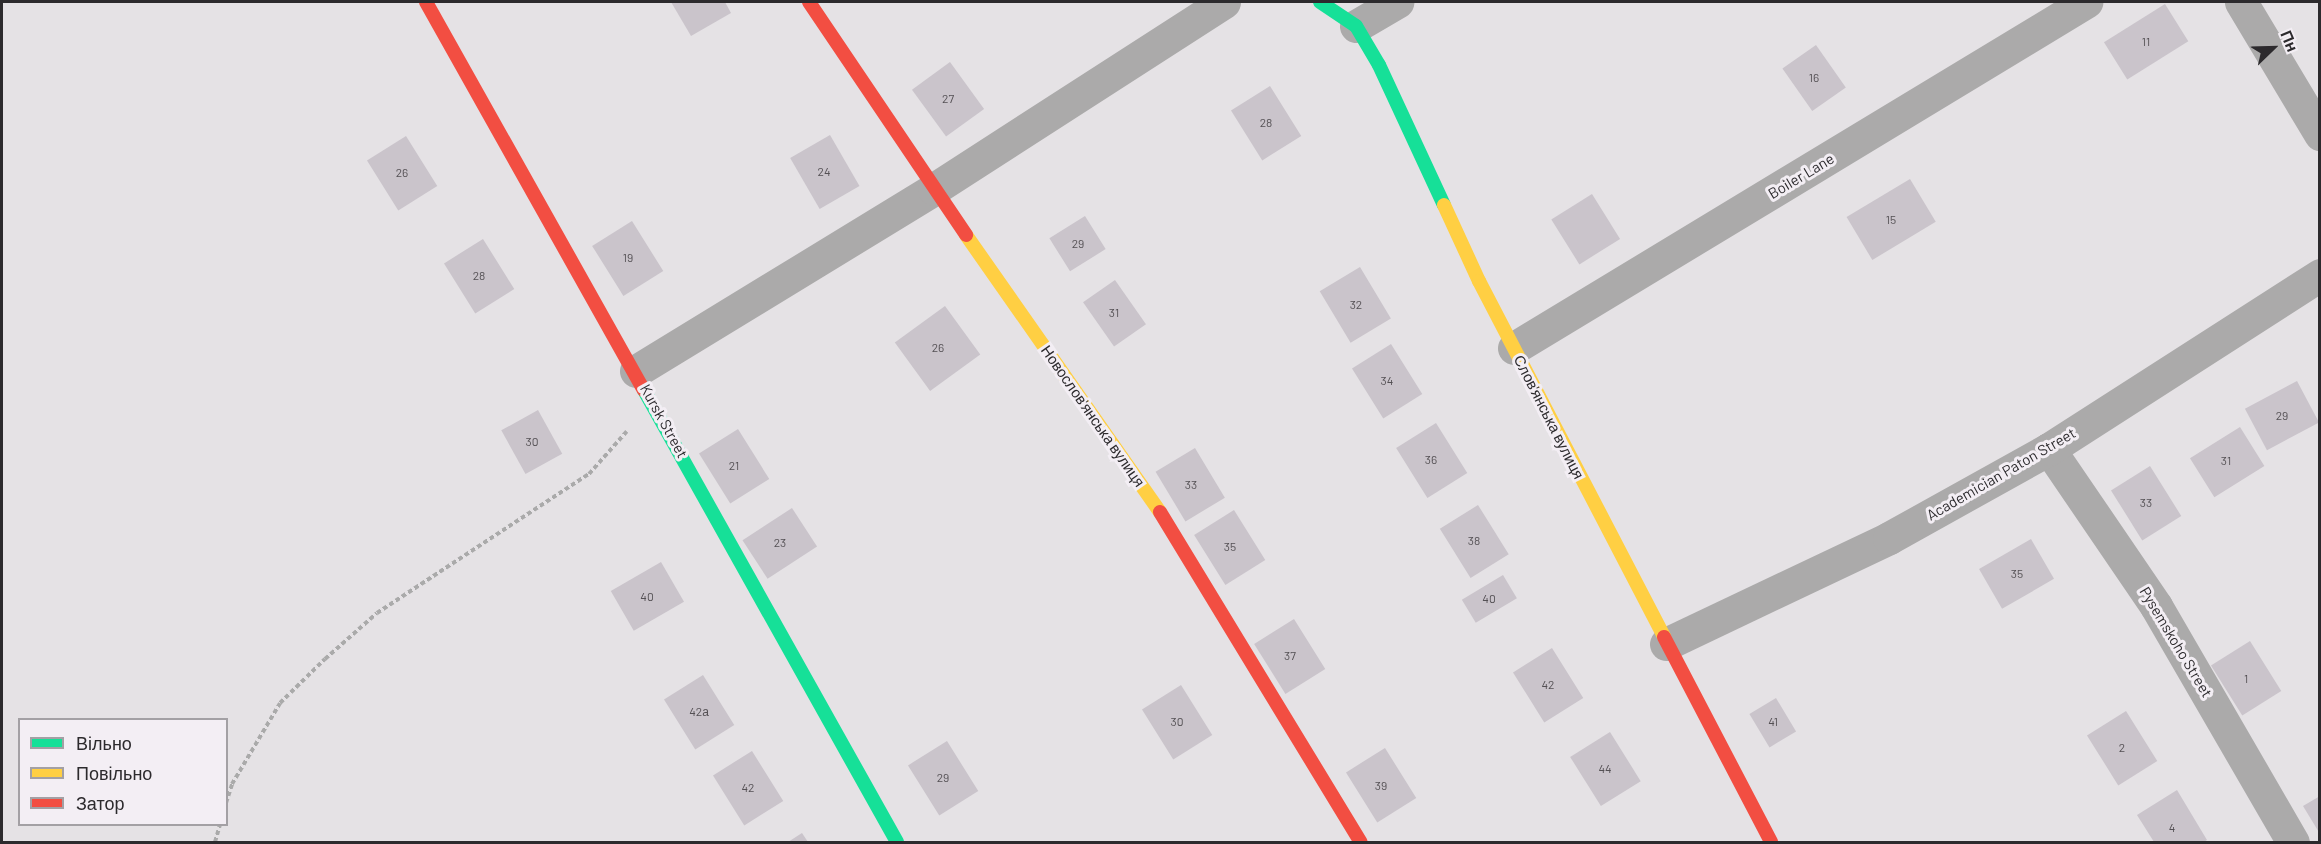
<!DOCTYPE html>
<meta charset="utf-8">
<style>
body{margin:0}
#map{position:relative;width:2321px;height:844px;overflow:hidden;background:#e5e2e5;font-family:Barlow,sans-serif}
div>[style]{position:absolute}
.building>*{inset:0;background:#cac4cb;transform-origin:0 0}
.path>*{height:4px;margin-top:-2px;transform-origin:0;background:repeating-linear-gradient(90deg,#aaa 0 4.5px,transparent 0 7.5px)}
.street>*{height:33px;margin:-16.5px;padding:0 16.5px;transform-origin:16.5px;border-radius:16.5px;background:#abaaaa}
.fast>*{height:14px;margin:-7px;padding:0 7px;transform-origin:7px;border-radius:7px;background:#16e098}
.slow>*{height:14px;margin:-7px;padding:0 7px;transform-origin:7px;border-radius:7px;background:#ffcf43}
.jam>*{height:14px;margin:-7px;padding:0 7px;transform-origin:7px;border-radius:7px;background:#f24e42}
span{translate:-50% -50%;white-space:nowrap;text-align:center;line-height:1.15;-webkit-text-stroke:6px #f3eef4;paint-order:stroke}
.number-label{font-size:12px;color:#545054}
.number-label span{-webkit-text-stroke-width:0}
.street-label{font-size:15px;color:#2c2a2d}
.frame{position:absolute;inset:0;border:3px solid #2c2a2d;pointer-events:none}
.legend{position:absolute;left:18px;top:718px;width:210px;height:108px;box-sizing:border-box;background:#f3eef4;border:2px solid #a3a0a4;margin:0;padding:8px 10px;list-style:none;font-size:18px;color:#2c2a2d}
.legend li{display:flex;align-items:center;gap:12px;height:30px}
.legend b{width:30px;border:2px solid #a3a0a4}
.north{position:absolute;left:2243px;top:18px;width:60px;height:60px;-webkit-text-stroke:4px #f3eef4;paint-order:stroke;rotate:67deg;font-size:16px;font-weight:700;line-height:24px;text-align:center;color:#2c2a2d}
.north::after{content:'';display:block;margin:auto;width:21px;height:27px;background:#2c2a2d;clip-path:polygon(50% 0,100% 100%,50% 72%,0 100%)}
</style>
<div id="map">
<div class="building">
<div style="clip-path:polygon(671px 2px,725px 2px,731px 13px,691px 36px)"></div>
<div style="left:2165px;top:4px;width:44px;height:72px;rotate:58deg"></div>
<div style="left:1816px;top:45px;width:52px;height:41px;rotate:55deg"></div>
<div style="left:950px;top:62px;width:58px;height:47px;rotate:54deg"></div>
<div style="left:1270px;top:86px;width:59px;height:46px;rotate:58deg"></div>
<div style="left:830px;top:135px;width:59px;height:46px;rotate:60deg"></div>
<div style="left:406px;top:136px;width:59px;height:46px;rotate:58deg"></div>
<div style="left:1910px;top:179px;width:50px;height:74px;rotate:59deg"></div>
<div style="left:1592px;top:194px;width:53px;height:48px;rotate:58deg"></div>
<div style="left:1085px;top:216px;width:39px;height:42px;rotate:58deg"></div>
<div style="left:632px;top:221px;width:59px;height:47px;rotate:58deg"></div>
<div style="left:483px;top:239px;width:59px;height:46px;rotate:58deg"></div>
<div style="left:1360px;top:267px;width:60px;height:47px;rotate:59deg"></div>
<div style="left:1115px;top:280px;width:54px;height:39px;rotate:55deg"></div>
<div style="left:945px;top:306px;width:60px;height:62px;rotate:54deg"></div>
<div style="left:1391px;top:344px;width:59px;height:46px;rotate:58deg"></div>
<div style="left:2297px;top:381px;width:47px;height:59px;rotate:62deg"></div>
<div style="left:538px;top:410px;width:50px;height:42px;rotate:61deg"></div>
<div style="left:1436px;top:423px;width:59px;height:47px;rotate:58deg"></div>
<div style="left:2240px;top:427px;width:46px;height:59px;rotate:58deg"></div>
<div style="left:738px;top:429px;width:59px;height:46px;rotate:58deg"></div>
<div style="left:1195px;top:448px;width:58px;height:46px;rotate:59deg"></div>
<div style="left:2150px;top:466px;width:59px;height:46px;rotate:58deg"></div>
<div style="left:1478px;top:505px;width:58px;height:45px;rotate:58deg"></div>
<div style="left:792px;top:508px;width:46px;height:59px;rotate:57deg"></div>
<div style="left:1234px;top:510px;width:59px;height:47px;rotate:58deg"></div>
<div style="left:2031px;top:539px;width:46px;height:60px;rotate:60deg"></div>
<div style="left:661px;top:562px;width:46px;height:58px;rotate:60deg"></div>
<div style="left:1503px;top:575px;width:27px;height:48px;rotate:59deg"></div>
<div style="left:1294px;top:619px;width:59px;height:47px;rotate:58deg"></div>
<div style="left:2250px;top:641px;width:59px;height:46px;rotate:58deg"></div>
<div style="left:1552px;top:648px;width:59px;height:46px;rotate:58deg"></div>
<div style="left:703px;top:675px;width:59px;height:46px;rotate:58deg"></div>
<div style="left:1181px;top:685px;width:59px;height:46px;rotate:58deg"></div>
<div style="left:1776px;top:698px;width:39px;height:31px;rotate:59deg"></div>
<div style="left:2126px;top:711px;width:59px;height:46px;rotate:58deg"></div>
<div style="left:1610px;top:732px;width:58px;height:47px;rotate:58deg"></div>
<div style="left:947px;top:741px;width:59px;height:46px;rotate:58deg"></div>
<div style="left:1385px;top:748px;width:59px;height:46px;rotate:58deg"></div>
<div style="left:752px;top:751px;width:59px;height:46px;rotate:58deg"></div>
<div style="clip-path:polygon(2177px 790px,2207px 840px,2204px 842px,2154px 842px,2137px 815px)"></div>
<div style="clip-path:polygon(2320px 796px,2320px 834px,2303px 806px)"></div>
<div style="clip-path:polygon(802px 833px,808px 842px,788px 842px)"></div>
</div>
<div class="path">
<div style="left:226px;top:803px;width:20px;rotate:-72deg"></div>
<div style="left:232px;top:784px;width:94px;rotate:-59.3deg"></div>
<div style="left:280px;top:703px;width:63px;rotate:-44.4deg"></div>
<div style="left:325px;top:659px;width:69px;rotate:-41.5deg"></div>
<div style="left:377px;top:613px;width:254px;rotate:-33.3deg"></div>
<div style="left:589px;top:474px;width:57px;rotate:-48.5deg"></div>
<div style="left:215px;top:842px;width:19px;rotate:-74deg"></div>
</div>
<div class="street">
<div style="left:2241px;top:2px;width:154px;rotate:59.1deg"></div>
<div style="left:1356px;top:26px;width:48px;rotate:-30.3deg"></div>
<div style="left:1514px;top:348px;width:669px;rotate:-31.17deg"></div>
<div style="left:636px;top:371px;width:349px;rotate:-31.4deg"></div>
<div style="left:934px;top:189px;width:345px;rotate:-32.8deg"></div>
<div style="left:2049px;top:449px;width:190px;rotate:55.7deg"></div>
<div style="left:2156px;top:606px;width:273px;rotate:59.9deg"></div>
<div style="left:1666px;top:644px;width:247px;rotate:-25.4deg"></div>
<div style="left:1889px;top:538px;width:183px;rotate:-29.1deg"></div>
<div style="left:2049px;top:449px;width:322px;rotate:-32.7deg"></div>
</div>
<div class="fast">
<div style="left:1320px;top:2px;width:43px;rotate:33.7deg"></div>
<div style="left:1356px;top:26px;width:45px;rotate:59.5deg"></div>
<div style="left:1379px;top:65px;width:154px;rotate:65.1deg"></div>
<div style="left:644px;top:390px;width:518px;rotate:60.76deg"></div>
</div>
<div class="slow">
<div style="left:1444px;top:205px;width:84px;rotate:65.3deg"></div>
<div style="left:1479px;top:281px;width:401px;rotate:62.5deg"></div>
<div style="left:966px;top:235px;width:338px;rotate:55deg"></div>
</div>
<div class="jam">
<div style="left:426px;top:2px;width:445px;rotate:60.7deg"></div>
<div style="left:809px;top:2px;width:281px;rotate:56deg"></div>
<div style="left:1160px;top:512px;width:386px;rotate:58.7deg"></div>
<div style="left:1664px;top:637px;width:231px;rotate:62.4deg"></div>
</div>
<div class="number-label">
<span style="left:2146px;top:42px">11</span>
<span style="left:1814px;top:78px">16</span>
<span style="left:948px;top:99px">27</span>
<span style="left:1266px;top:123px">28</span>
<span style="left:824px;top:172px">24</span>
<span style="left:402px;top:173px">26</span>
<span style="left:1891px;top:220px">15</span>
<span style="left:1078px;top:244px">29</span>
<span style="left:628px;top:258px">19</span>
<span style="left:479px;top:276px">28</span>
<span style="left:1356px;top:305px">32</span>
<span style="left:1114px;top:313px">31</span>
<span style="left:938px;top:348px">26</span>
<span style="left:1387px;top:381px">34</span>
<span style="left:2282px;top:416px">29</span>
<span style="left:532px;top:442px">30</span>
<span style="left:1431px;top:460px">36</span>
<span style="left:2226px;top:461px">31</span>
<span style="left:734px;top:466px">21</span>
<span style="left:1191px;top:485px">33</span>
<span style="left:2146px;top:503px">33</span>
<span style="left:1474px;top:541px">38</span>
<span style="left:780px;top:543px">23</span>
<span style="left:1230px;top:547px">35</span>
<span style="left:2017px;top:574px">35</span>
<span style="left:647px;top:597px">40</span>
<span style="left:1489px;top:599px">40</span>
<span style="left:1290px;top:656px">37</span>
<span style="left:2246px;top:679px">1</span>
<span style="left:1548px;top:685px">42</span>
<span style="left:699px;top:712px">42а</span>
<span style="left:1177px;top:722px">30</span>
<span style="left:1773px;top:722px">41</span>
<span style="left:2122px;top:748px">2</span>
<span style="left:1605px;top:769px">44</span>
<span style="left:943px;top:778px">29</span>
<span style="left:1381px;top:786px">39</span>
<span style="left:748px;top:788px">42</span>
<span style="left:2172px;top:828px">4</span>
</div>
<div class="street-label">
<span style="left:1801px;top:176px;rotate:-31deg">Boiler Lane</span>
<span style="left:1093px;top:416px;rotate:55deg">Новослов'янська вулиця</span>
<span style="left:1549px;top:417px;rotate:63deg">Слов'янська вулиця</span>
<span style="left:664px;top:421px;rotate:61deg">Kursk Street</span>
<span style="left:2001px;top:474px;rotate:-30deg">Academician Paton Street</span>
<span style="left:2176px;top:642px;rotate:59deg">Pysemskoho Street</span>
</div>
<div class="frame"></div>
<ul class="legend">
<li><b style="height:8px;background:#16e098"></b>Вільно</li>
<li><b style="height:8px;background:#ffcf43"></b>Повільно</li>
<li><b style="height:8px;background:#f24e42"></b>Затор</li>
</ul>
<div class="north">Пн</div>
</div>
